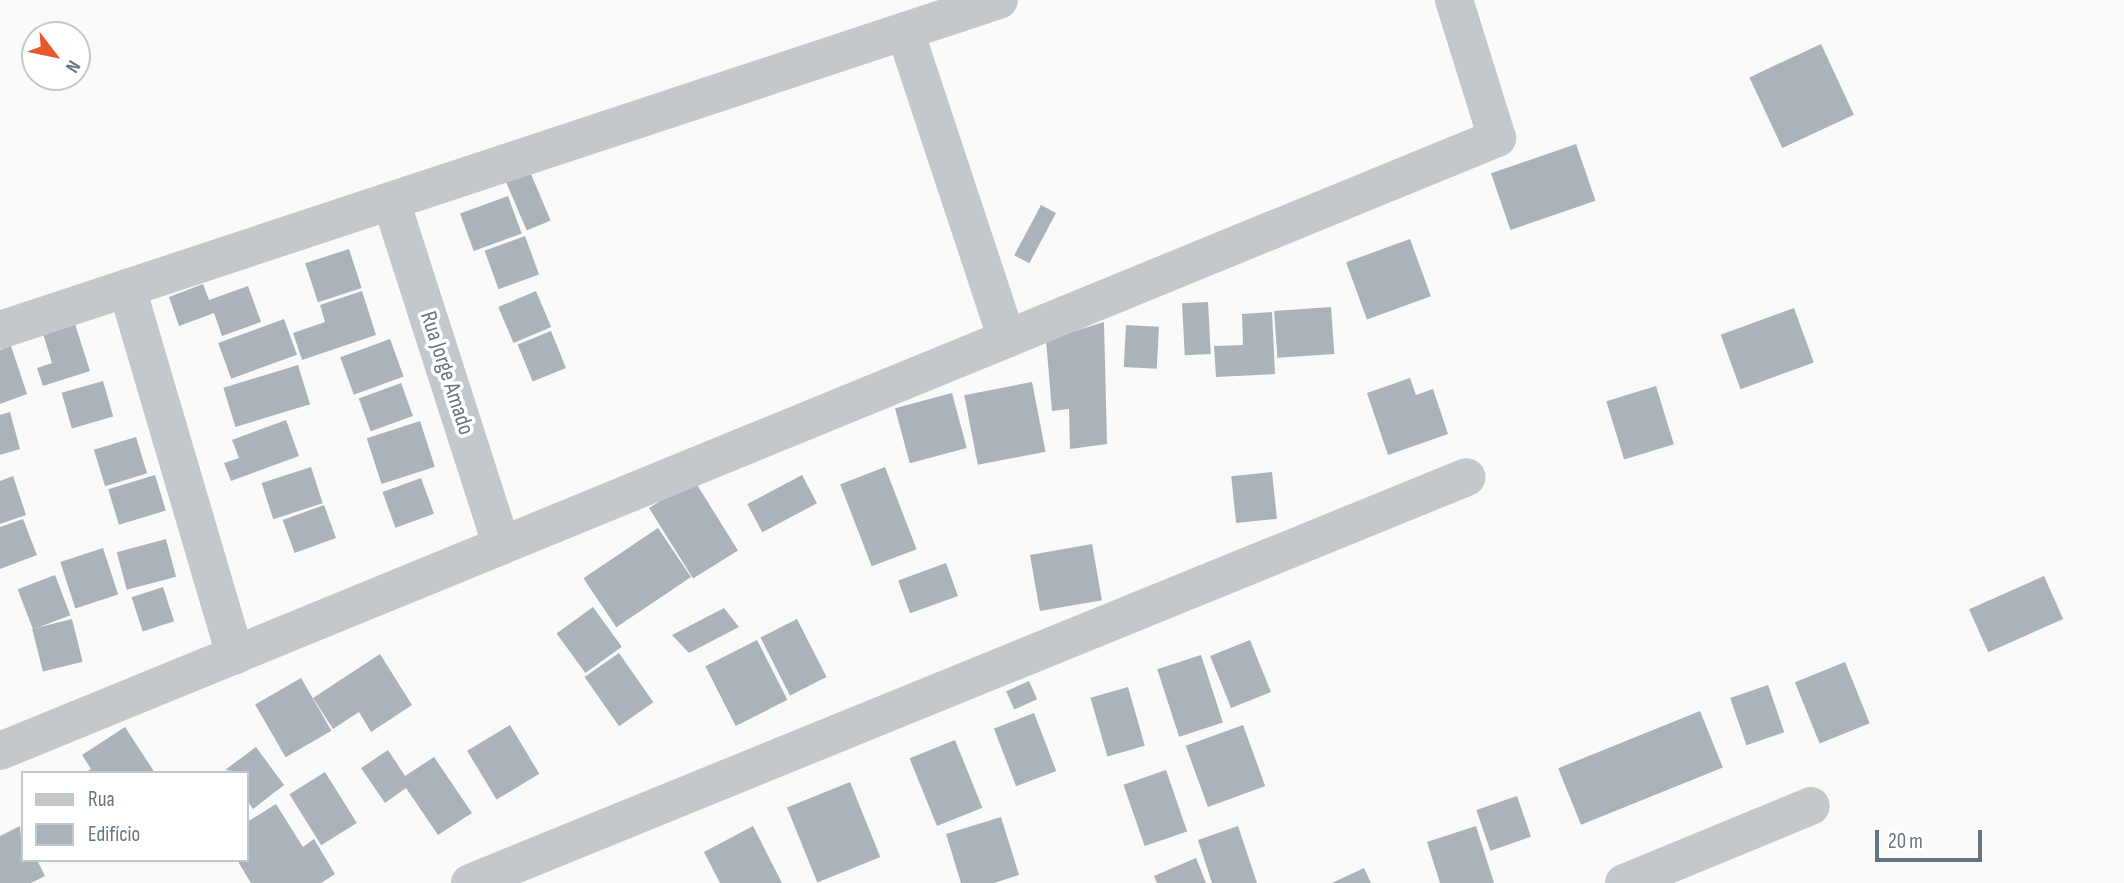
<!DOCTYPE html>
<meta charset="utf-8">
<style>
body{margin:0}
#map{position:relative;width:2124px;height:883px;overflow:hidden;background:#fafaf8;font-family:"Sofia Sans Condensed",sans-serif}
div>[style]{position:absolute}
.building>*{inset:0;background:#aab3b9;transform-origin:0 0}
.minor>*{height:38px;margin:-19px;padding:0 19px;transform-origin:19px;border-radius:19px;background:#c3c8cc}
span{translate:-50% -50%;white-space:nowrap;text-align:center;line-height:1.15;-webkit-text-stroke:7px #fff;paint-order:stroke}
.street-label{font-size:23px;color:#647583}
.legend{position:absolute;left:21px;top:771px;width:228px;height:91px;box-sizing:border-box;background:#fff;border:2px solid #c1c8cd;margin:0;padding:9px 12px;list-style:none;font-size:21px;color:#647583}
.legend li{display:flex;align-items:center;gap:14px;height:35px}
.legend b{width:35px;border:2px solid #c1c8cd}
.north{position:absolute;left:21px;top:21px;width:70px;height:70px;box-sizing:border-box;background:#fff;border:2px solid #c1c8cd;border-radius:50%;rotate:122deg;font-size:19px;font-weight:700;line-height:28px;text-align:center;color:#647583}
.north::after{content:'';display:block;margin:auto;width:24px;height:32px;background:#e7582a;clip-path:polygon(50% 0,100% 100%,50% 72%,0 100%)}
.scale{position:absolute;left:1875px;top:830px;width:107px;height:32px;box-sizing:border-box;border:4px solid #647583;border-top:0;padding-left:9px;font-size:21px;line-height:24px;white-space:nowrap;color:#647583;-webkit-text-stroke:5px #fff;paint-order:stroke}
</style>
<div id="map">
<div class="building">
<div style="left:1821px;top:44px;width:78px;height:79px;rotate:65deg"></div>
<div style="left:1576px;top:144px;width:60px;height:90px;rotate:71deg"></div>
<div style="left:528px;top:167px;width:58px;height:26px;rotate:67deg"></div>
<div style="left:508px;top:196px;width:40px;height:51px;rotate:70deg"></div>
<div style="left:1041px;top:205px;width:17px;height:57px;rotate:28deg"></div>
<div style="left:525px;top:236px;width:41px;height:43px;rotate:70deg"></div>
<div style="left:1410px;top:239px;width:61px;height:68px;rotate:70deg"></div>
<div style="left:349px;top:249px;width:41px;height:46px;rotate:72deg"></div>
<div style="clip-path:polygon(203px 284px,209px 300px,248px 286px,261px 322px,222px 336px,214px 313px,179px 326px,169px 297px)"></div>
<div style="clip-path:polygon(362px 291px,376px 335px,302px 360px,293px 333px,325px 322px,320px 305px)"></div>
<div style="left:536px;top:291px;width:39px;height:41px;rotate:67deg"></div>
<div style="left:1208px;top:302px;width:52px;height:26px;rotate:87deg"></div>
<div style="left:1331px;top:307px;width:47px;height:57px;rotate:86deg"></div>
<div style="left:1794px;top:308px;width:58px;height:78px;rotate:70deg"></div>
<div style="clip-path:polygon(1272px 312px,1275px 374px,1216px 377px,1214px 346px,1243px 345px,1242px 314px)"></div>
<div style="left:284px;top:319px;width:38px;height:70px;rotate:70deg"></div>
<div style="clip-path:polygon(1104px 322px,1107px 444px,1070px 449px,1069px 409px,1052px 411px,1046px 340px)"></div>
<div style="clip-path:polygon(75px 324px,90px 371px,43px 386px,37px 368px,52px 363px,43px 334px)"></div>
<div style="left:1126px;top:325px;width:33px;height:42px;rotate:3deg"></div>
<div style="left:551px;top:331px;width:40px;height:36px;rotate:68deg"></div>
<div style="left:390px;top:339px;width:40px;height:53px;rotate:70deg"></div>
<div style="clip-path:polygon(11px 346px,27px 394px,0 404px,0 350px)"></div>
<div style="left:298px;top:365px;width:41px;height:78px;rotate:73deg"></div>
<div style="clip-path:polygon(1410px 378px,1416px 395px,1433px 389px,1448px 434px,1388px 455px,1367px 393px)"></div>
<div style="left:103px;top:381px;width:37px;height:43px;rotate:74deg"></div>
<div style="left:1032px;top:382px;width:71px;height:69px;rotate:79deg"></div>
<div style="left:401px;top:383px;width:35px;height:45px;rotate:70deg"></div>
<div style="left:1656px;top:386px;width:61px;height:52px;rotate:73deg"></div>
<div style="left:952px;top:393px;width:57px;height:59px;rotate:75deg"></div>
<div style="clip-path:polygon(10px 412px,20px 449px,0 455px,0 415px)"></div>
<div style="clip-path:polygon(286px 420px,299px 456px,231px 481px,224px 463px,239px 458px,232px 440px)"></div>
<div style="left:420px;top:421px;width:48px;height:56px;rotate:72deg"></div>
<div style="left:136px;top:437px;width:38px;height:44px;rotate:73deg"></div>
<div style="left:311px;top:467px;width:38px;height:52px;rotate:72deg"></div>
<div style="left:885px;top:467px;width:88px;height:48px;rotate:69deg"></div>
<div style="left:1272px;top:472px;width:47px;height:41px;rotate:84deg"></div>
<div style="left:155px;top:475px;width:37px;height:49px;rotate:73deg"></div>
<div style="left:802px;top:475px;width:32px;height:62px;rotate:62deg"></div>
<div style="clip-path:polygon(13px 476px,26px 515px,0 524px,0 481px)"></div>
<div style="left:421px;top:478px;width:38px;height:41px;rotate:70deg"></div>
<div style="left:694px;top:480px;width:83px;height:53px;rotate:58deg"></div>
<div style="left:324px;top:505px;width:35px;height:44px;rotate:70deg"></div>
<div style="clip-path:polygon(23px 519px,37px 555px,0 569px,0 527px)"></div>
<div style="left:658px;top:528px;width:59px;height:90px;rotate:56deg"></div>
<div style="left:166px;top:539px;width:39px;height:51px;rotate:75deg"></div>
<div style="left:1092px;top:544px;width:57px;height:63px;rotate:80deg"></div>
<div style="left:103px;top:548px;width:49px;height:45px;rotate:72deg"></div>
<div style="left:946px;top:563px;width:35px;height:51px;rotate:70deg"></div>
<div style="left:55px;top:575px;width:43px;height:40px;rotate:69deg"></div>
<div style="left:2044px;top:576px;width:47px;height:82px;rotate:66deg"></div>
<div style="left:163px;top:587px;width:36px;height:33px;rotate:72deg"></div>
<div style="left:593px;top:607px;width:49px;height:45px;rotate:54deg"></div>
<div style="clip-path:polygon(724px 608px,739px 627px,689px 653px,672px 635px)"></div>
<div style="left:72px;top:619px;width:44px;height:41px;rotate:76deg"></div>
<div style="left:797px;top:619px;width:65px;height:41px;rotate:63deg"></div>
<div style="left:757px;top:640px;width:67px;height:58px;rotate:63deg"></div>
<div style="left:1250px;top:640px;width:56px;height:43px;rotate:68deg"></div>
<div style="left:619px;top:653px;width:60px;height:42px;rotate:55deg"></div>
<div style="clip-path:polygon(380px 654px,412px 705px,371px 732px,359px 712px,333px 729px,313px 698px)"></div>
<div style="left:1201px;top:655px;width:71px;height:46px;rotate:72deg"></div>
<div style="left:1845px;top:662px;width:66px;height:54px;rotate:68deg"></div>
<div style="left:301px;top:678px;width:61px;height:53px;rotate:60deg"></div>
<div style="left:1029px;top:681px;width:20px;height:25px;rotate:66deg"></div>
<div style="left:1768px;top:685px;width:50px;height:40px;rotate:71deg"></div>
<div style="left:1128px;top:687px;width:61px;height:39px;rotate:74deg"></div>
<div style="left:1700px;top:711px;width:61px;height:153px;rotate:68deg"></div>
<div style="left:1034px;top:713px;width:62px;height:43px;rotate:69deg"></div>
<div style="left:510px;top:725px;width:57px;height:50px;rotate:59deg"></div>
<div style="left:1243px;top:725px;width:65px;height:61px;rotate:70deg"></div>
<div style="clip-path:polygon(125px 727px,155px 773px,85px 773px,91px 769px,82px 755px)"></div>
<div style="left:955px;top:740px;width:73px;height:49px;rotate:68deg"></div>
<div style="clip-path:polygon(256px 747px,284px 785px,253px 809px,247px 800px,247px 773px,225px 770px)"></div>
<div style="clip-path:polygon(388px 750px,405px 776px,434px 757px,472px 813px,438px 835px,406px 788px,385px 803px,361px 768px)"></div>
<div style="left:1166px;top:770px;width:65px;height:45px;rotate:71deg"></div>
<div style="left:325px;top:772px;width:60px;height:42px;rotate:58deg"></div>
<div style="left:850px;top:782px;width:81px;height:68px;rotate:68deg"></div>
<div style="left:1517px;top:796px;width:43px;height:43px;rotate:71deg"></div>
<div style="clip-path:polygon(276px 804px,303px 847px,314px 839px,335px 874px,321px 883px,251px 883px,237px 860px,247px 860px,247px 822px)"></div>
<div style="clip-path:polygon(1001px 817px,1019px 875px,994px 883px,961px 883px,946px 834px)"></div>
<div style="clip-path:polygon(20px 826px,23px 860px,37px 860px,45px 876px,31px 883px,0 883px,0 836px)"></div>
<div style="clip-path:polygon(753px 826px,782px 883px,720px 883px,704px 852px)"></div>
<div style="clip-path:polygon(1238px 826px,1257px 883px,1212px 883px,1198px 840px)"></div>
<div style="clip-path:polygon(1476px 826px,1494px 883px,1440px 883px,1427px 842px)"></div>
<div style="clip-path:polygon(1196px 858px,1206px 883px,1157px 883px,1154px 876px)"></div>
<div style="clip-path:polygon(1364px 868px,1371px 883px,1332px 883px)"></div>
</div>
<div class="minor">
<div style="left:905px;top:31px;width:324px;rotate:71.7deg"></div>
<div style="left:391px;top:201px;width:362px;rotate:72.2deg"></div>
<div style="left:127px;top:288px;width:383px;rotate:73.6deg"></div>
<div style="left:0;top:330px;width:1052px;rotate:-18.28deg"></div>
<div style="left:0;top:751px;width:1618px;rotate:-22.27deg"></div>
<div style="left:1497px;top:138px;width:145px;rotate:-107.3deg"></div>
<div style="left:470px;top:883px;width:1076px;rotate:-22.16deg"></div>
<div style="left:1624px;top:883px;width:202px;rotate:-22.4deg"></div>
</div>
<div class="street-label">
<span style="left:447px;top:373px;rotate:72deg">Rua Jorge Amado</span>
</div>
<ul class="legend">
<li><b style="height:9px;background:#c3c8cc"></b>Rua</li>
<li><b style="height:19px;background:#aab3b9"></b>Edifício</li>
</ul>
<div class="north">N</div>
<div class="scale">20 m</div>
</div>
